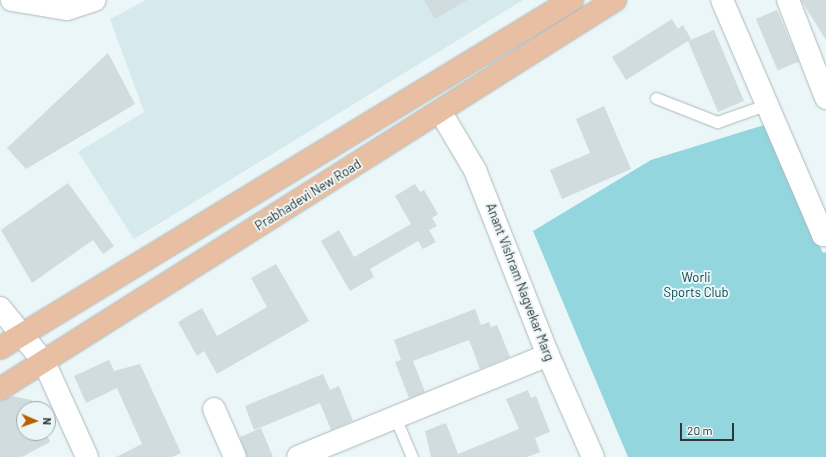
<!DOCTYPE html>
<style>
body{margin:0}
#map{position:relative;width:826px;height:457px;overflow:hidden;background:#eaf6f7;font-family:Barlow,sans-serif}
div>[style]{position:absolute}
.built>*{inset:0;background:#d6eaed}
.green>*{inset:0;background:#93d6de}
.building>*{inset:0;background:#d0dcdd;transform-origin:0 0}
.roads{filter:drop-shadow(0 0 1px #adb8ba) drop-shadow(0 0 1px #adb8ba)}
.lane>*{height:11px;margin:-5.5px;padding:0 5.5px;transform-origin:5.5px;border-radius:5.5px;background:#fff}
.street>*{height:22px;margin:-11px;padding:0 11px;transform-origin:11px;border-radius:11px;background:#fff}
.secondary>*{height:22px;margin:-11px;padding:0 11px;transform-origin:11px;border-radius:11px;background:#fff}
.primary>*{height:22px;margin:-11px;padding:0 11px;transform-origin:11px;border-radius:11px;background:#e9bfa3}
span{translate:-50% -50%;white-space:nowrap;text-align:center;line-height:1.15;-webkit-text-stroke:4px #eaf6f7;paint-order:stroke}
.street-label{font-size:13px;color:#313636}
.park-label{font-size:13px;color:#084c52}
.north{position:absolute;left:16px;top:401px;width:40px;height:40px;box-sizing:border-box;background:#eaf6f7;border:1px solid #a0a9aa;border-radius:50%;rotate:92deg;font-size:11px;font-weight:700;line-height:16px;text-align:center;color:#313636}
.north::after{content:'';display:block;margin:auto;width:14px;height:18px;background:#b95f00;clip-path:polygon(50% 0,100% 100%,50% 72%,0 100%)}
.scale{position:absolute;left:680px;top:423px;width:54px;height:18px;box-sizing:border-box;border:2px solid #313636;border-top:0;padding-left:5px;font-size:12px;line-height:14px;white-space:nowrap;color:#313636;-webkit-text-stroke:3px #eaf6f7;paint-order:stroke}
</style>
<div id="map">
<div class="built">
<div style="clip-path:polygon(146px 0,523px 0,134px 239px,78px 152px,144px 112px,110px 19px)"></div>
</div>
<div class="green">
<div style="clip-path:polygon(764px 125px,823px 253px,826px 252px,826px 457px,628px 457px,533px 231px,651px 160px)"></div>
</div>
<div class="building">
<div style="clip-path:polygon(424px 0,467px 0,435px 19px)"></div>
<div style="clip-path:polygon(801px 0,826px 0,826px 40px)"></div>
<div style="left:777px;top:10px;width:56px;height:23px;rotate:67deg"></div>
<div style="clip-path:polygon(672px 19px,678px 29px,683px 25px,691px 39px,688px 41px,714px 30px,744px 101px,718px 112px,688px 41px,626px 80px,612px 57px)"></div>
<div style="clip-path:polygon(108px 53px,135px 104px,26px 169px,7px 148px)"></div>
<div style="clip-path:polygon(604px 106px,631px 169px,562px 199px,550px 170px,590px 153px,576px 119px)"></div>
<div style="clip-path:polygon(68px 183px,114px 246px,103px 254px,93px 240px,32px 283px,1px 230px)"></div>
<div style="clip-path:polygon(415px 184px,420px 192px,424px 190px,438px 214px,432px 218px,437px 226px,429px 230px,436px 242px,423px 249px,418px 241px,370px 269px,374px 277px,350px 291px,321px 241px,339px 230px,354px 257px,411px 224px,395px 196px)"></div>
<div style="clip-path:polygon(276px 264px,309px 321px,217px 374px,204px 351px,197px 356px,178px 322px,202px 308px,217px 336px,267px 307px,251px 278px)"></div>
<div style="clip-path:polygon(475px 309px,481px 325px,489px 322px,491px 327px,497px 325px,510px 357px,480px 369px,469px 340px,413px 361px,425px 392px,409px 398px,395px 362px,401px 360px,394px 340px)"></div>
<div style="clip-path:polygon(109px 360px,114px 371px,140px 364px,181px 453px,172px 457px,116px 457px,142px 444px,117px 388px,86px 403px,74px 376px)"></div>
<div style="clip-path:polygon(323px 374px,330px 390px,339px 386px,353px 421px,331px 430px,320px 403px,254px 430px,245px 406px)"></div>
<div style="clip-path:polygon(528px 390px,531px 398px,536px 396px,550px 432px,535px 438px,540px 452px,527px 457px,431px 457px,425px 431px,446px 423px,458px 454px,519px 429px,506px 399px)"></div>
<div style="clip-path:polygon(12px 396px,32px 400px,36px 409px,24px 409px,24px 433px,46px 433px,50px 442px,22px 457px,0 457px,0 401px)"></div>
<div style="clip-path:polygon(261px 428px,273px 457px,247px 457px,240px 437px)"></div>
</div>
<div class="roads">
<div class="lane">
<div style="left:656px;top:98px;width:66px;rotate:21.5deg"></div>
<div style="left:717px;top:122px;width:54px;rotate:-19.4deg"></div>
<div style="left:395px;top:417px;width:43px;rotate:67deg"></div>
</div>
<div class="street">
<div style="left:722px;top:0;width:256px;rotate:66.7deg"></div>
<div style="left:823px;top:235px;width:3px;rotate:-18deg"></div>
<div style="left:788px;top:0;width:105px;rotate:68.8deg"></div>
<div style="left:440px;top:111px;width:69px;rotate:59.3deg"></div>
<div style="left:475px;top:170px;width:199px;rotate:68.5deg"></div>
<div style="left:548px;top:355px;width:111px;rotate:66.2deg"></div>
<div style="left:0;top:308px;width:70px;rotate:50.8deg"></div>
<div style="left:44px;top:362px;width:104px;rotate:65.6deg"></div>
<div style="left:214px;top:409px;width:52px;rotate:66.4deg"></div>
<div style="left:298px;top:457px;width:270px;rotate:-22.2deg"></div>
</div>
<div class="secondary">
<div style="left:12px;top:0;width:56px;rotate:9.3deg"></div>
<div style="left:67px;top:9px;width:29px;rotate:-18deg"></div>
</div>
<div class="primary">
<div style="left:0;top:348px;width:670px;rotate:-31.32deg"></div>
<div style="left:0;top:389px;width:728px;rotate:-32.31deg"></div>
</div>
</div>
<div class="street-label">
<span style="left:308px;top:195px;rotate:-32deg">Prabhadevi New Road</span>
<span style="left:520px;top:282px;rotate:69deg">Anant Vishram Nagvekar Marg</span>
</div>
<div class="park-label">
<span style="left:696px;top:285px">Worli<br>Sports Club</span>
</div>
<div class="north">N</div>
<div class="scale">20 m</div>
</div>
